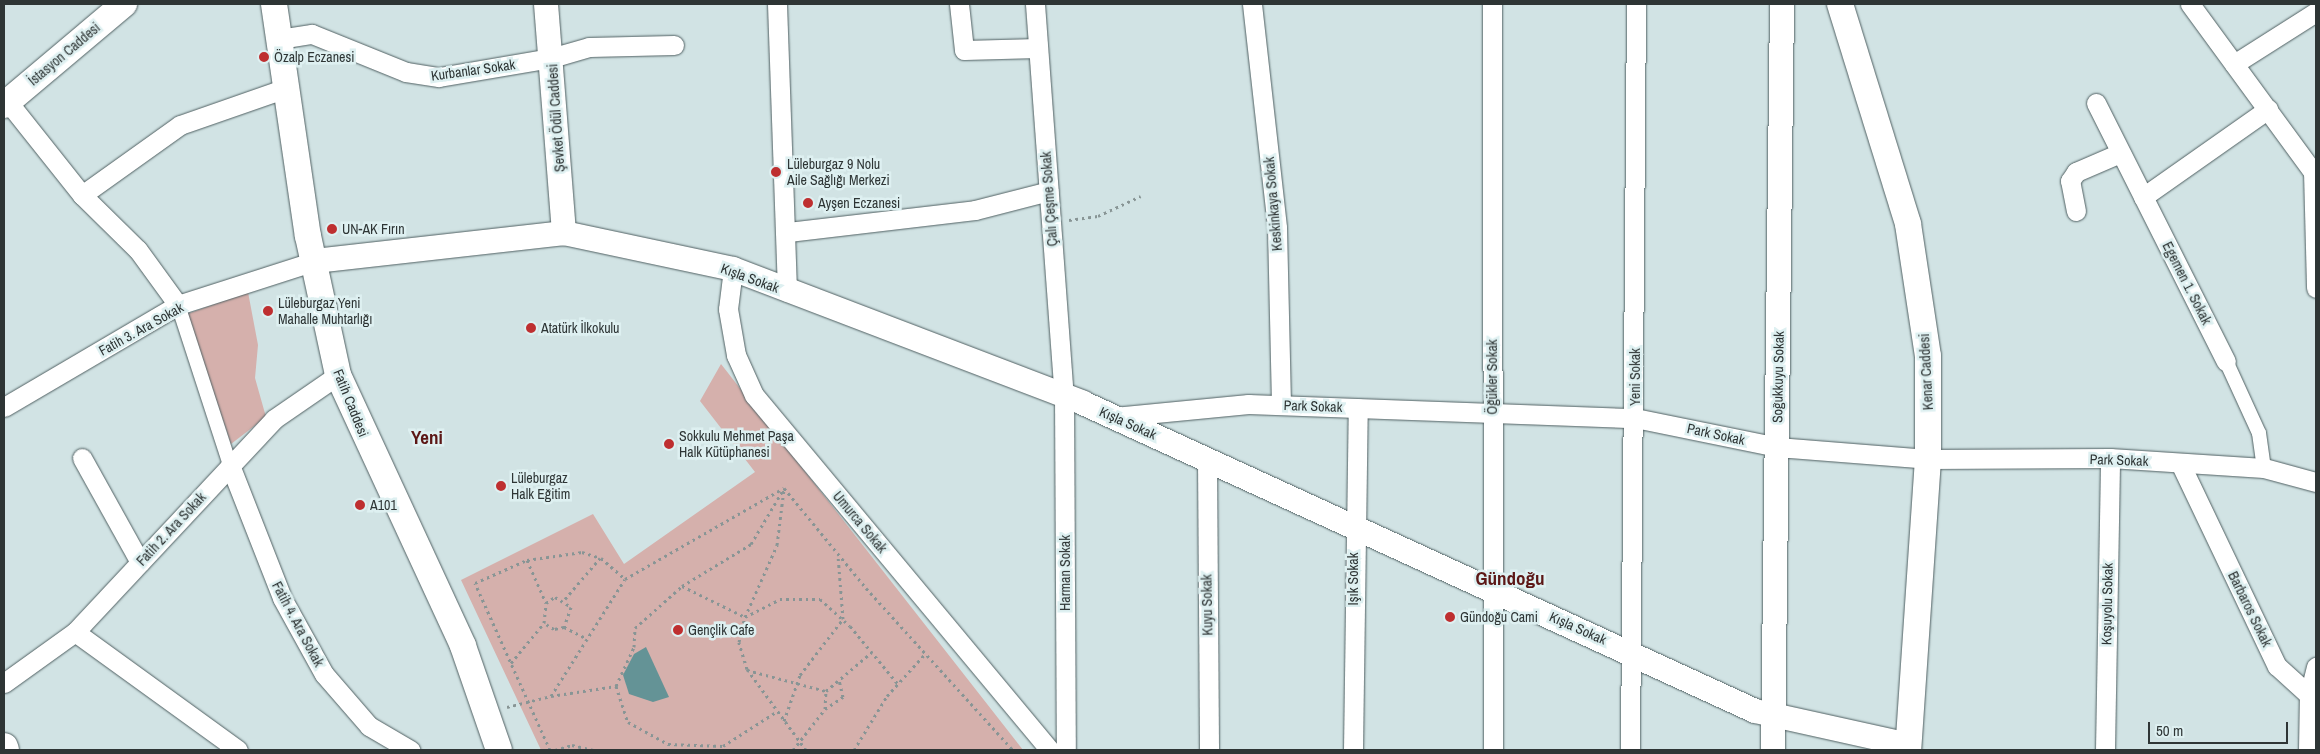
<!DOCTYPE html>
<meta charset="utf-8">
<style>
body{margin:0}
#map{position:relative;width:2320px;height:754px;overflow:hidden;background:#d1e3e4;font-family:"Archivo Narrow",sans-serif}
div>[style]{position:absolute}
.green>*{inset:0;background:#d5b0ac}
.water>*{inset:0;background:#649396}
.path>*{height:3px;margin-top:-1.5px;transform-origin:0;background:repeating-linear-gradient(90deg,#889595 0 2.5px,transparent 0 6.5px)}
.roads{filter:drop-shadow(0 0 1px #506062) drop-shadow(0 0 1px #506062)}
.pedestrian>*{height:14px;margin:-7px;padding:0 7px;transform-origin:7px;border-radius:7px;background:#fff}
.minor>*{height:19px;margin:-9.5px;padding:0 9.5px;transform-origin:9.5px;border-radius:9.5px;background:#fff}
.tertiary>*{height:24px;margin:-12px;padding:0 12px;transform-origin:12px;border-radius:12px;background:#fff}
.secondary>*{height:26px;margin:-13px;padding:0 13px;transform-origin:13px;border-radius:13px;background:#fff}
.primary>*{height:28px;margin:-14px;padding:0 14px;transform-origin:14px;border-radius:14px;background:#fff}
.dots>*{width:14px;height:14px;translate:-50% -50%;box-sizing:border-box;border:2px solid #def0f1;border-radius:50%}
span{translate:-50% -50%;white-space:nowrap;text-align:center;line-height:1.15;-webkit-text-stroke:5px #def0f1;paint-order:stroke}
.street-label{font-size:14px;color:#2e3535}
.poi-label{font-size:14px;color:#2e3535}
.left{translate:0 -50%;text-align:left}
.district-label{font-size:19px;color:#5c1716;font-weight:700}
.frame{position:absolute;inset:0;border:5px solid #2e3535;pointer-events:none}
.scale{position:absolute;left:2148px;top:722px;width:140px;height:22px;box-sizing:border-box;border:2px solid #2e3535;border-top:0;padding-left:6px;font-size:15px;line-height:18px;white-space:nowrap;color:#2e3535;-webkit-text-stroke:4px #def0f1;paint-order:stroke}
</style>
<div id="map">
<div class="green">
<div style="clip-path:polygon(248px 292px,258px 345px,255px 378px,266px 417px,231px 444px,187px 314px)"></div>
<div style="clip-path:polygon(721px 364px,1023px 750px,541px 750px,461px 580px,593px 514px,624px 564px,755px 472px,700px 401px)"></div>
</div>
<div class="water">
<div style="clip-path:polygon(646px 647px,669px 697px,653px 702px,629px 694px,623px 675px,634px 654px)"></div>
</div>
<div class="path">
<div style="left:1069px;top:220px;width:29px;rotate:-8deg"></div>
<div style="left:1098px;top:216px;width:47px;rotate:-24.9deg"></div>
<div style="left:527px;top:560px;width:47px;rotate:66.2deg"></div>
<div style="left:682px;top:586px;width:70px;rotate:26.2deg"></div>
<div style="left:745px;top:617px;width:79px;rotate:-66deg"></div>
<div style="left:777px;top:545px;width:56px;rotate:-82.9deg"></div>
<div style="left:565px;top:599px;width:54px;rotate:-49.5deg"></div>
<div style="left:564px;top:627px;width:25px;rotate:27deg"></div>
<div style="left:511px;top:663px;width:52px;rotate:-50.5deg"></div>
<div style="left:544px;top:623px;width:20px;rotate:-84deg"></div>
<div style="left:546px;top:603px;width:11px;rotate:-34deg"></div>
<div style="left:555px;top:597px;width:19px;rotate:32deg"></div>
<div style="left:571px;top:607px;width:21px;rotate:109deg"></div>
<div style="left:564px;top:627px;width:10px;rotate:169deg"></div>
<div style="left:554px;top:629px;width:12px;rotate:-149deg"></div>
<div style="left:747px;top:670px;width:82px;rotate:14.9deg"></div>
<div style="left:616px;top:686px;width:38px;rotate:72deg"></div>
<div style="left:628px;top:722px;width:46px;rotate:28.8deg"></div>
<div style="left:668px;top:744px;width:55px;rotate:2.1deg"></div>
<div style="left:723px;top:746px;width:63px;rotate:-32.7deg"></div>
<div style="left:551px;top:696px;width:66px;rotate:-8.7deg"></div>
<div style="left:616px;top:686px;width:43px;rotate:-65.2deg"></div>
<div style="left:634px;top:647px;width:19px;rotate:-87deg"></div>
<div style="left:635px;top:628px;width:63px;rotate:-41.8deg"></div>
<div style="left:682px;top:586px;width:81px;rotate:-31.3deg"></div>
<div style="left:751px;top:544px;width:63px;rotate:-59.3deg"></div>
<div style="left:507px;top:707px;width:45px;rotate:-14deg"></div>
<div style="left:551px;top:696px;width:138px;rotate:-57.7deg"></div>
<div style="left:825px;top:709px;width:22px;rotate:-34deg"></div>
<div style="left:843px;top:697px;width:17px;rotate:-103deg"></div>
<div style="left:784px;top:721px;width:49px;rotate:-70.8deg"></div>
<div style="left:800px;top:675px;width:71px;rotate:-52.5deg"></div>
<div style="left:843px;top:619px;width:64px;rotate:-94.5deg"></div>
<div style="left:550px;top:750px;width:183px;rotate:-114.2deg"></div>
<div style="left:475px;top:583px;width:57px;rotate:-23.9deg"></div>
<div style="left:527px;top:560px;width:56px;rotate:-8.3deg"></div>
<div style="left:582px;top:552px;width:20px;rotate:18deg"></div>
<div style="left:601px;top:558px;width:32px;rotate:41deg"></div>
<div style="left:625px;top:579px;width:183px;rotate:-29.8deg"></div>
<div style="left:784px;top:488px;width:129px;rotate:50.6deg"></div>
<div style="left:866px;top:588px;width:219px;rotate:47.8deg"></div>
<div style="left:555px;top:750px;width:18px;rotate:-16deg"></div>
<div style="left:572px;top:745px;width:23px;rotate:13deg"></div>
<div style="left:793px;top:750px;width:52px;rotate:-52deg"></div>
<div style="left:825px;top:709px;width:18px;rotate:-87deg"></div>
<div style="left:826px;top:691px;width:60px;rotate:-40.3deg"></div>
<div style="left:806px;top:750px;width:100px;rotate:-126.1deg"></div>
<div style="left:747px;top:669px;width:28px;rotate:-107deg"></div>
<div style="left:739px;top:642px;width:26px;rotate:-77deg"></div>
<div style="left:745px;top:617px;width:39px;rotate:-27deg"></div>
<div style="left:780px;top:599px;width:40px"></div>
<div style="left:820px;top:599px;width:40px;rotate:42deg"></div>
<div style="left:850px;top:626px;width:75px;rotate:50.4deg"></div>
<div style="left:854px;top:750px;width:63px;rotate:-58.6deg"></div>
<div style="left:887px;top:696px;width:57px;rotate:-47.9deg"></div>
</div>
<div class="roads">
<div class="pedestrian">
<div style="left:178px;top:305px;width:168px;rotate:72deg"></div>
<div style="left:2226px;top:361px;width:79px;rotate:65.4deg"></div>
<div style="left:2259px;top:433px;width:35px;rotate:82deg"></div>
</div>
<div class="minor">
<div style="left:777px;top:4px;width:288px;rotate:88deg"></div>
<div style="left:959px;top:4px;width:46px;rotate:83.8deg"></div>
<div style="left:964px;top:50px;width:74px;rotate:-1.5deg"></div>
<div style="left:1035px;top:4px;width:392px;rotate:85.8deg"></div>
<div style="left:1064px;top:395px;width:355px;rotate:89.7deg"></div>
<div style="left:1252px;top:4px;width:225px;rotate:83.6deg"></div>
<div style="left:1277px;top:228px;width:177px;rotate:88.7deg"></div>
<div style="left:1492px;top:4px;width:746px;rotate:89.92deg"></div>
<div style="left:2190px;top:4px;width:213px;rotate:53.8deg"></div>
<div style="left:279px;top:39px;width:33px;rotate:-9deg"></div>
<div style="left:312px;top:34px;width:101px;rotate:22deg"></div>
<div style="left:406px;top:72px;width:33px;rotate:9deg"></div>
<div style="left:439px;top:77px;width:114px;rotate:-9.6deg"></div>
<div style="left:551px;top:58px;width:40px;rotate:-16deg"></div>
<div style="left:589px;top:47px;width:85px;rotate:-1.3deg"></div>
<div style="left:2234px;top:64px;width:97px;rotate:-32.4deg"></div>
<div style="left:8px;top:102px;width:119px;rotate:51.5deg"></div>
<div style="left:82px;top:195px;width:78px;rotate:44.5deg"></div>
<div style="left:138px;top:250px;width:68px;rotate:54deg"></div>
<div style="left:2096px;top:103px;width:289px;rotate:63.3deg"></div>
<div style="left:2313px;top:171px;width:117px;rotate:88.5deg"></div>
<div style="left:82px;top:195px;width:120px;rotate:-35.5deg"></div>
<div style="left:180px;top:125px;width:112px;rotate:-19.2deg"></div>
<div style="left:2143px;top:197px;width:153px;rotate:-35.1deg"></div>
<div style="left:2076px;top:211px;width:31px;rotate:-101deg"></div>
<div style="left:2070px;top:181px;width:11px;rotate:-56deg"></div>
<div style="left:2076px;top:172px;width:48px;rotate:-23.4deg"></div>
<div style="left:788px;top:232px;width:188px;rotate:-6.7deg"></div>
<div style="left:975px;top:210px;width:76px;rotate:-14.4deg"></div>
<div style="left:733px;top:269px;width:40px;rotate:97.1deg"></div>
<div style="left:728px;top:309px;width:47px;rotate:80.1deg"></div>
<div style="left:736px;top:355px;width:44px;rotate:65.8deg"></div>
<div style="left:754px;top:395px;width:462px;rotate:50.2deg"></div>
<div style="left:4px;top:407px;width:202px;rotate:-30.4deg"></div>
<div style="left:178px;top:305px;width:144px;rotate:-17.8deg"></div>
<div style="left:1114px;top:417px;width:135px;rotate:-5.5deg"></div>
<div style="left:1248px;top:404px;width:387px;rotate:2.1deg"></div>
<div style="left:1635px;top:418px;width:145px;rotate:11.5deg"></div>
<div style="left:1777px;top:447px;width:151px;rotate:4.5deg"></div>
<div style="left:1928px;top:459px;width:182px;rotate:-0.3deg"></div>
<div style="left:2110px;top:458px;width:154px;rotate:3.7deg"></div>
<div style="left:2264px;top:468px;width:54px;rotate:15.1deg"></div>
<div style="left:82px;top:458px;width:119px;rotate:60.9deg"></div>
<div style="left:1207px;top:459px;width:291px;rotate:89.6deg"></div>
<div style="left:2180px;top:463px;width:225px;rotate:64.5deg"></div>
<div style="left:2277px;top:666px;width:43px;rotate:42.2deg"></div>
<div style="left:230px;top:465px;width:143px;rotate:68.6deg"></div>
<div style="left:282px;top:598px;width:87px;rotate:61.1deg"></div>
<div style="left:324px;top:674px;width:69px;rotate:49.1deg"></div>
<div style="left:369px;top:726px;width:48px;rotate:30.3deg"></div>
<div style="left:75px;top:632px;width:201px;rotate:35.9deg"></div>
<div style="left:4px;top:683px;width:87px;rotate:-35.7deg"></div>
<div style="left:75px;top:632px;width:291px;rotate:-46.9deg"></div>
<div style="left:274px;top:419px;width:78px;rotate:-34.5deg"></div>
<div style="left:1353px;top:750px;width:342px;rotate:-89.2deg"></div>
<div style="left:1630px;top:750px;width:746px;rotate:-89.54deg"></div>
<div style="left:2105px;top:750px;width:292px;rotate:-89deg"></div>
<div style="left:2308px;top:750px;width:55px;rotate:-89deg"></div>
<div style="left:2309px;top:695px;width:29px;rotate:-76deg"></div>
</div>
<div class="tertiary">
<div style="left:546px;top:4px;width:230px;rotate:85.5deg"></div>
<div style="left:315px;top:261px;width:251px;rotate:-6.4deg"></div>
<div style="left:564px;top:233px;width:173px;rotate:12deg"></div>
<div style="left:733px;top:269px;width:375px;rotate:20.9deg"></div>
<div style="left:1083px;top:403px;width:739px;rotate:24.62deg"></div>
<div style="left:1755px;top:711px;width:157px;rotate:12.5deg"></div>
<div style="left:1773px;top:750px;width:746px;rotate:-89.31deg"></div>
</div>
<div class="secondary">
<div style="left:274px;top:4px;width:234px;rotate:81.7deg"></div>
<div style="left:308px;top:236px;width:142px;rotate:77.8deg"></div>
<div style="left:338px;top:375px;width:298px;rotate:65.2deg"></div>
<div style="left:463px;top:646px;width:110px;rotate:70.9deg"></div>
<div style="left:1840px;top:4px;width:230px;rotate:72.8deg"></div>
<div style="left:1908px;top:224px;width:134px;rotate:81.4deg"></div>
<div style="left:1928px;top:356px;width:103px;rotate:90deg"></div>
<div style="left:1928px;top:459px;width:292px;rotate:93.9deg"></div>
<div style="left:4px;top:105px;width:157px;rotate:-40.1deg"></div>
</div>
<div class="primary">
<div style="left:4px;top:747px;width:3px;rotate:72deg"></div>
</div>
</div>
<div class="dots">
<div style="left:264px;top:57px;background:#be2f30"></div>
<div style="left:776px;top:172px;background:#be2f30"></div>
<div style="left:808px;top:203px;background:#be2f30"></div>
<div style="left:332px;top:229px;background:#be2f30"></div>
<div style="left:268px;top:311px;background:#be2f30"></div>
<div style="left:531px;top:328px;background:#be2f30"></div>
<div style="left:669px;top:444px;background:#be2f30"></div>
<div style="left:501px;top:486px;background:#be2f30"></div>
<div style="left:360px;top:505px;background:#be2f30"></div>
<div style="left:1450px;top:617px;background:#be2f30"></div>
<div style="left:678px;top:630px;background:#be2f30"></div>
</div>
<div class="street-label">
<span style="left:64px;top:54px;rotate:-40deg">İstasyon Caddesi</span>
<span style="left:473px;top:70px;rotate:-8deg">Kurbanlar Sokak</span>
<span style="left:556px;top:118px;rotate:-94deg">Şevket Ödül Caddesi</span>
<span style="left:1049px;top:199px;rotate:-94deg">Çalı Çeşme Sokak</span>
<span style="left:1273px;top:204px;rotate:-95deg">Keskinkaya Sokak</span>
<span style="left:750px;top:278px;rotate:20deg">Kışla Sokak</span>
<span style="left:2187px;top:283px;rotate:63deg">Egemen 1. Sokak</span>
<span style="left:141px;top:329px;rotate:-29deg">Fatih 3. Ara Sokak</span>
<span style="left:1926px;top:372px;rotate:-93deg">Kenar Caddesi</span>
<span style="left:1492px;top:377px;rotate:-90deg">Öğükler Sokak</span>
<span style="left:1635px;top:377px;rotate:-90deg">Yeni Sokak</span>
<span style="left:1778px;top:377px;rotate:-89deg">Soğukkuyu Sokak</span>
<span style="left:351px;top:403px;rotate:68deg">Fatih Caddesi</span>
<span style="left:1313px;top:406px;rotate:2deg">Park Sokak</span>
<span style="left:1128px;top:423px;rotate:24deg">Kışla Sokak</span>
<span style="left:1716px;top:434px;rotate:12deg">Park Sokak</span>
<span style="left:2119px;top:460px;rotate:2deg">Park Sokak</span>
<span style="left:860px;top:522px;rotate:50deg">Umurca Sokak</span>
<span style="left:171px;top:529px;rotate:-47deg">Fatih 2. Ara Sokak</span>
<span style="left:1065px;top:573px;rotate:-90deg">Harman Sokak</span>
<span style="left:1353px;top:579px;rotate:-90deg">Işık Sokak</span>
<span style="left:2107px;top:604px;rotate:-89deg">Koşuyolu Sokak</span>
<span style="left:1207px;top:605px;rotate:-91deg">Kuyu Sokak</span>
<span style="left:2250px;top:609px;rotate:64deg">Barbaros Sokak</span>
<span style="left:298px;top:624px;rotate:62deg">Fatih 4. Ara Sokak</span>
<span style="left:1578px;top:628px;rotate:24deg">Kışla Sokak</span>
</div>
<div class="poi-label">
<span class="left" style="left:274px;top:57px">Özalp Eczanesi</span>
<span class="left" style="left:787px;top:172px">Lüleburgaz 9 Nolu<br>Aile Sağlığı Merkezi</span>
<span class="left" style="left:818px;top:203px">Ayşen Eczanesi</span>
<span class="left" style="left:342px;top:229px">UN-AK Fırın</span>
<span class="left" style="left:278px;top:311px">Lüleburgaz Yeni<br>Mahalle Muhtarlığı</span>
<span class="left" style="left:541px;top:328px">Atatürk İlkokulu</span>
<span class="left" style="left:679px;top:444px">Sokkulu Mehmet Paşa<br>Halk Kütüphanesi</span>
<span class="left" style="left:511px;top:486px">Lüleburgaz<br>Halk Eğitim</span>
<span class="left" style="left:370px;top:505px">A101</span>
<span class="left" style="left:1460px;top:617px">Gündoğu Cami</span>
<span class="left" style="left:688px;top:630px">Gençlik Cafe</span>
</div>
<div class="district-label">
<span style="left:427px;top:438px">Yeni</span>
<span style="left:1510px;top:579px">Gündoğu</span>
</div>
<div class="frame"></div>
<div class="scale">50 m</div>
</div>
